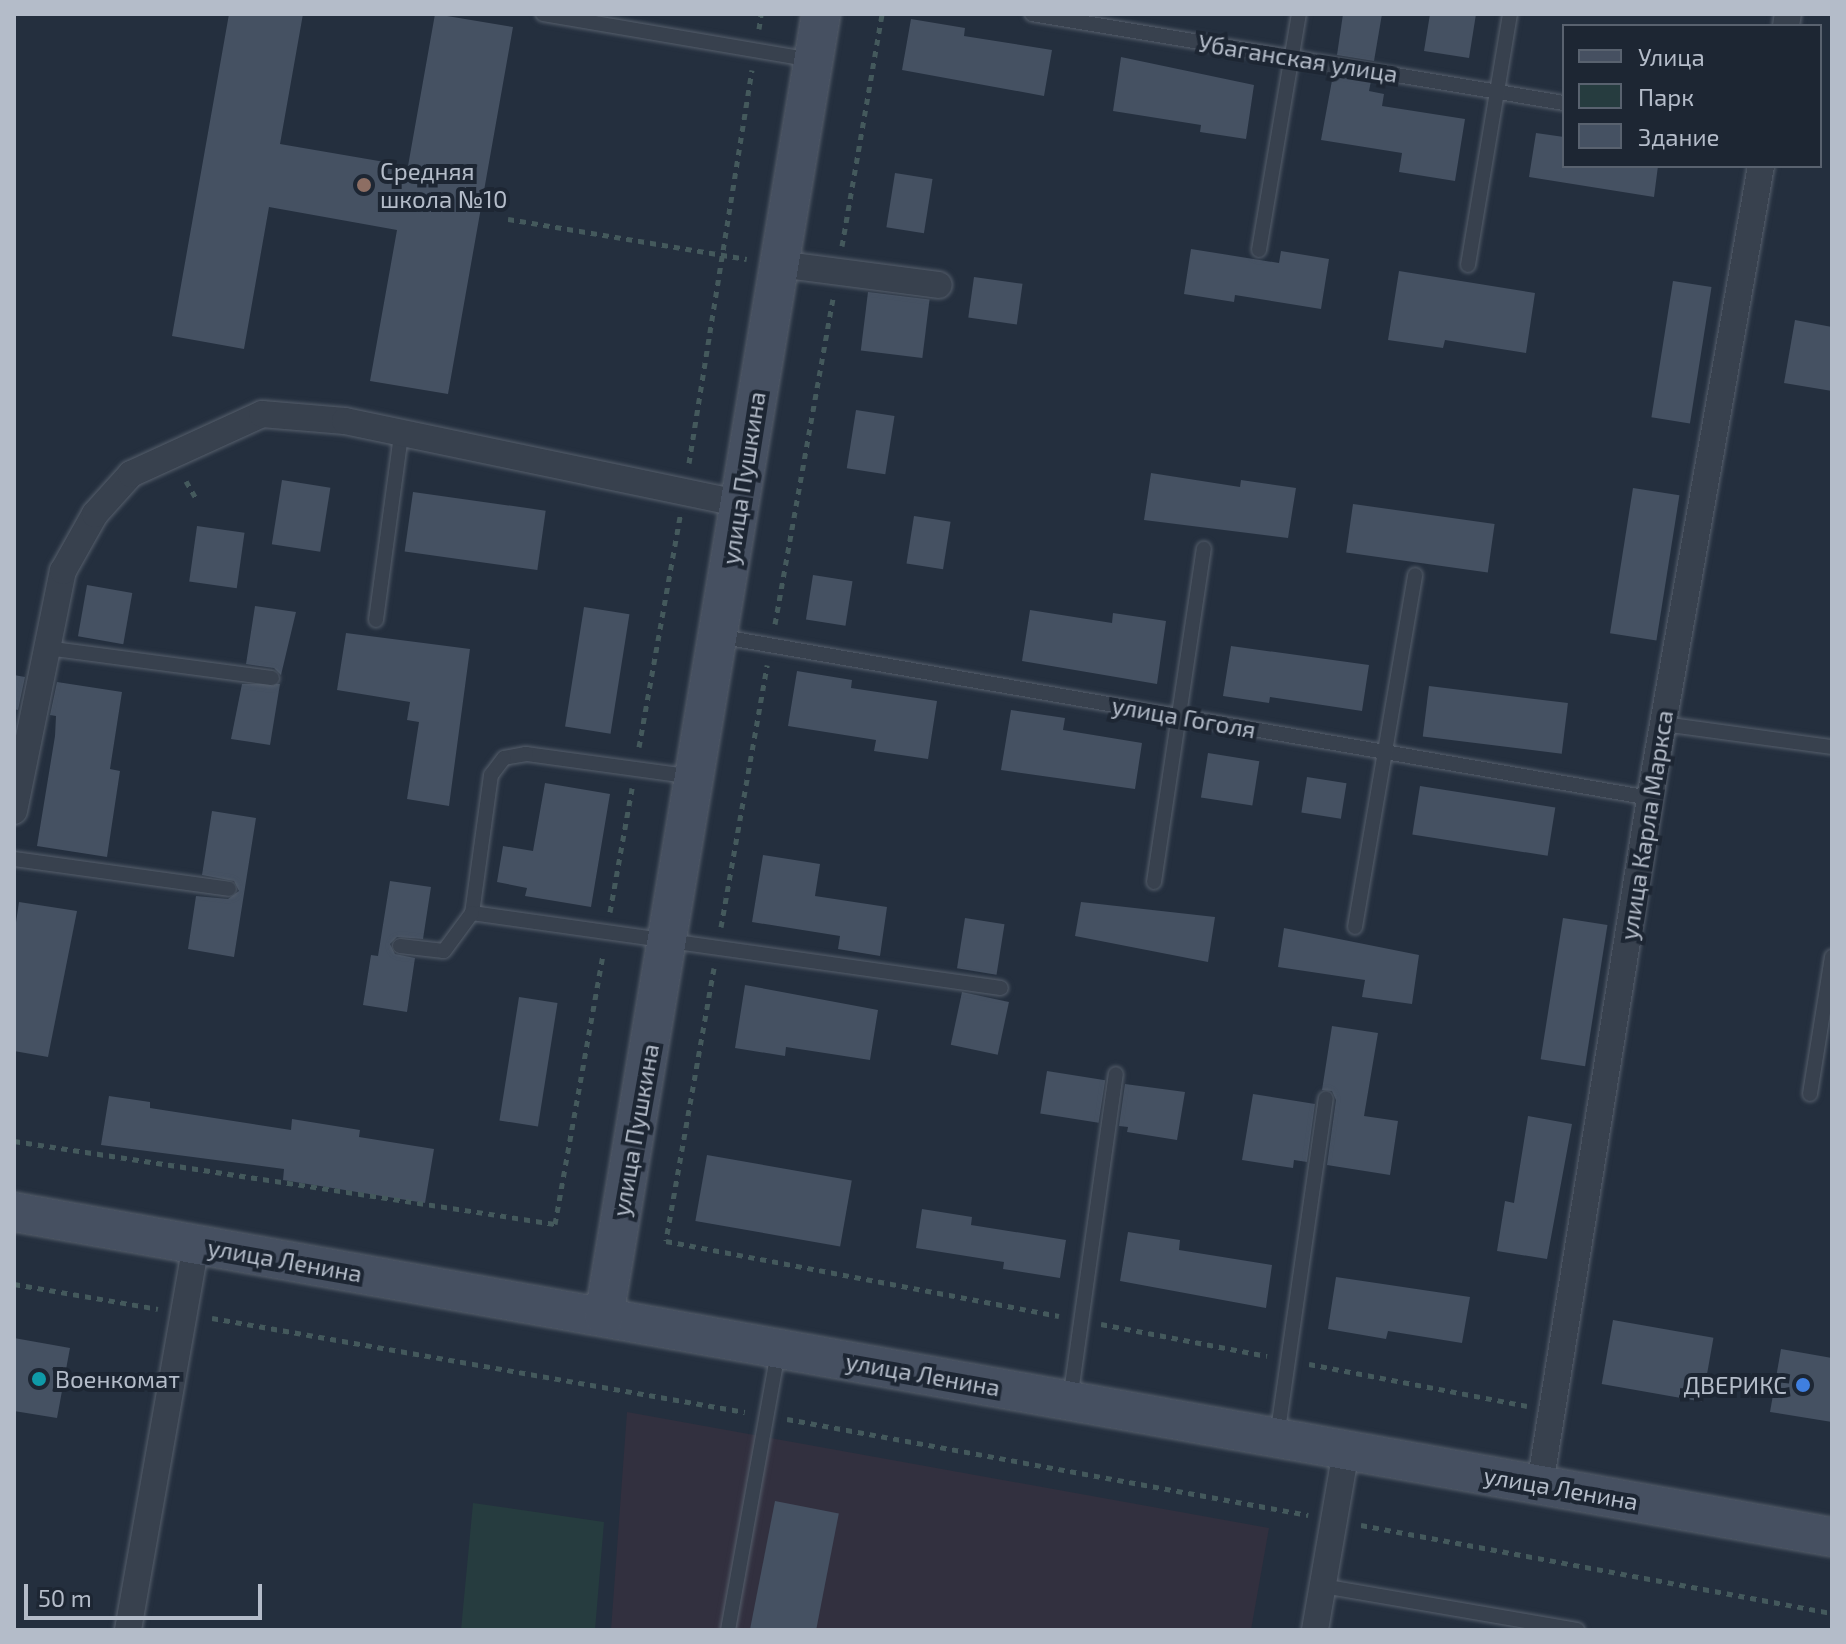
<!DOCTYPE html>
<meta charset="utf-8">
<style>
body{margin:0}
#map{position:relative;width:1846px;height:1644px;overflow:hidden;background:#242f3e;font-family:"Exo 2",sans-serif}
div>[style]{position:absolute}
.medical>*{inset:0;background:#32303f}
.green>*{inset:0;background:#263c3f}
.building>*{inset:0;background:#455162;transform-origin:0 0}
.path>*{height:5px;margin-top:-2.5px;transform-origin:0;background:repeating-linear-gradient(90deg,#44595c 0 6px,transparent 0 12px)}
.roads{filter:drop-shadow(0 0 2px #565f6c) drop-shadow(0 0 2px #565f6c)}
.lane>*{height:14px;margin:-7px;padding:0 7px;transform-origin:7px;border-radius:7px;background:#38414e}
.street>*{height:26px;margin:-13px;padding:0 13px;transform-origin:13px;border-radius:13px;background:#38414e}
.secondary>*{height:38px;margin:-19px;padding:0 19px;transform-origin:19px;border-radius:19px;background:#465061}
.dots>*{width:22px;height:22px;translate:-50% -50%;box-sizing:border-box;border:4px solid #1d2633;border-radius:50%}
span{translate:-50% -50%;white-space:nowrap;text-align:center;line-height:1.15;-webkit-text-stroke:8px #1d2633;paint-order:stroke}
.street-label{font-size:24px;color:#b4bcc9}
.poi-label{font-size:24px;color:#b4bcc9}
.left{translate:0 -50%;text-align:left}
.right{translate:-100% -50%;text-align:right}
.frame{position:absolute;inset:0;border:16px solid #b4bcc9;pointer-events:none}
.legend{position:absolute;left:1562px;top:24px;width:260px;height:144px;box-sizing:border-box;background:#1d2633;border:2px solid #59626f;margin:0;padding:10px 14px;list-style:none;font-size:24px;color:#b4bcc9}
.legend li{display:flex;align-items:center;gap:16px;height:40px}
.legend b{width:40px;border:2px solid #59626f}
.scale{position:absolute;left:24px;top:1584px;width:238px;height:36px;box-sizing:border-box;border:4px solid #b4bcc9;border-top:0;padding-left:10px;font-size:24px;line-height:28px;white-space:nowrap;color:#b4bcc9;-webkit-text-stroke:6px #1d2633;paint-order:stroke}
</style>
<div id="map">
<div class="medical">
<div style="clip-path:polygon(627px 1412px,1269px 1528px,1251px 1630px,611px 1630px)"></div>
</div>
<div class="green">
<div style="clip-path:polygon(473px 1503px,604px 1522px,595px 1630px,461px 1630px)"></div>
</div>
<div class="building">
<div style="clip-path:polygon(229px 14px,303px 14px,280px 144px,408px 166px,435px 14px,513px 27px,448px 394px,370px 381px,397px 230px,269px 207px,244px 349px,172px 336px)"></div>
<div style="clip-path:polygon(1343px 14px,1382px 14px,1374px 61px,1337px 55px)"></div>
<div style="clip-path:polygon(1430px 14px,1476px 14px,1469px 58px,1424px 51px)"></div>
<div style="clip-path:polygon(911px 19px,965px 28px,964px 36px,1052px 50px,1044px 96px,902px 70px)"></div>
<div style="clip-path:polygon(1121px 57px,1254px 85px,1246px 139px,1200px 132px,1201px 125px,1113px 111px)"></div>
<div style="clip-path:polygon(1333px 75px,1371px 81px,1369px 91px,1384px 94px,1382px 106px,1465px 119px,1455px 181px,1399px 172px,1402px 153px,1321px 140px)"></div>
<div style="clip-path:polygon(1536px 133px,1564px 137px,1564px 166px,1658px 166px,1654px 197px,1529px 177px)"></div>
<div style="left:895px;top:173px;width:38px;height:55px;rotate:9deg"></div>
<div style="clip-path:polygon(1191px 249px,1279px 263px,1281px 251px,1329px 259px,1321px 309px,1235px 295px,1234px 302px,1184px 294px)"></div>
<div style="clip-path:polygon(1399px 271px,1535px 293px,1526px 353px,1445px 340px,1443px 348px,1388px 340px)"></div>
<div style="left:974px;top:277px;width:49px;height:41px;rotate:8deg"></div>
<div style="left:1673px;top:281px;width:39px;height:138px;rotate:9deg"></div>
<div style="left:868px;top:292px;width:62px;height:59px;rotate:7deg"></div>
<div style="clip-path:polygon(1795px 320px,1832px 327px,1832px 391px,1784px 383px)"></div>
<div style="left:856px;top:410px;width:39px;height:59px;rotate:9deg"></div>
<div style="clip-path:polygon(1151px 473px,1240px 487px,1241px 480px,1296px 488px,1288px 538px,1144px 520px)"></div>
<div style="left:282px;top:480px;width:49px;height:65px;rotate:9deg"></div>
<div style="left:1633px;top:488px;width:47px;height:147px;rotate:9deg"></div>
<div style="left:413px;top:492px;width:134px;height:60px;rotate:8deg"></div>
<div style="left:1353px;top:504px;width:143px;height:49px;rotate:8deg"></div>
<div style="left:914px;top:516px;width:37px;height:48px;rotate:9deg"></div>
<div style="left:197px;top:526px;width:48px;height:56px;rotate:8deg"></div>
<div style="left:813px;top:575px;width:40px;height:45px;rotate:9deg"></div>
<div style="left:87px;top:585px;width:46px;height:52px;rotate:10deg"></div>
<div style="clip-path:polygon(255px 606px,296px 612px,281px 675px,274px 668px,246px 664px)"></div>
<div style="left:584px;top:607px;width:46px;height:121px;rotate:9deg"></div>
<div style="clip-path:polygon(1030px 610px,1112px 623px,1113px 613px,1166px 621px,1157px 684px,1022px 661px)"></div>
<div style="clip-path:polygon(346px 633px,470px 649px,449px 806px,407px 799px,419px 722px,407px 720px,410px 702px,337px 690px)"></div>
<div style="clip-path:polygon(1231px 646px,1369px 665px,1362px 711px,1270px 697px,1269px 703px,1223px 696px)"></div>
<div style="clip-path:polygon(797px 671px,852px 680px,851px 688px,937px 701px,928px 759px,874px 751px,876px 740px,788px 726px)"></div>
<div style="clip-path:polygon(14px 675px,25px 677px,18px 710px,14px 709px)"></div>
<div style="clip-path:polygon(57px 682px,122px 692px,110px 769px,120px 771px,107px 857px,37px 846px,55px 736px,56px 716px,50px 715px)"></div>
<div style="clip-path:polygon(242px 684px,280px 684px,270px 745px,231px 739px)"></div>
<div style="left:1429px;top:686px;width:140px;height:51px;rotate:7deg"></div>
<div style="clip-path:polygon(1011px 710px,1065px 718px,1063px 730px,1142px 743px,1135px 789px,1001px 770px)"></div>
<div style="left:1208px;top:753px;width:52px;height:45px;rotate:9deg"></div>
<div style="left:1307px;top:777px;width:40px;height:36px;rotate:9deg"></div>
<div style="clip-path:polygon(545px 783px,610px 794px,591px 907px,525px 896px,527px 888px,497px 882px,503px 846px,533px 851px)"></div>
<div style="left:1420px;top:786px;width:137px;height:49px;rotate:9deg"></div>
<div style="clip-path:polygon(212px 811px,256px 818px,234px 957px,188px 949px,196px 896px,228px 899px,239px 891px,234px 881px,202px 875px)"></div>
<div style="clip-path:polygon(763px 855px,820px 864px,815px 896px,887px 907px,880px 956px,838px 949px,840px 936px,752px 922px)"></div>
<div style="clip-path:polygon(390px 881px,431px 887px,423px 939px,397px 937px,390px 944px,395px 954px,415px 958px,407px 1012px,363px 1005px,371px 955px,378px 956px)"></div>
<div style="clip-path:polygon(19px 902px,77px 911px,48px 1057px,14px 1051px,14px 936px)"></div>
<div style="clip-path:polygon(1081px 902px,1215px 917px,1208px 962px,1075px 936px)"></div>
<div style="left:965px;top:918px;width:40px;height:51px;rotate:9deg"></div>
<div style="left:1563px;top:918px;width:45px;height:143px;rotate:9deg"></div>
<div style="clip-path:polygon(1284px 928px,1419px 955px,1412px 1004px,1362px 997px,1365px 980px,1278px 967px)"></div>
<div style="clip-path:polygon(745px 985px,878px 1010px,870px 1060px,786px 1047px,785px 1056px,735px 1048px)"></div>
<div style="left:962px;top:992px;width:48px;height:54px;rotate:12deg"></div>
<div style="left:519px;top:997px;width:39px;height:125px;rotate:9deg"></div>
<div style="clip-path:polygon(1332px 1026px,1378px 1033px,1364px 1116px,1398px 1121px,1390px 1175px,1327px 1165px,1336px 1100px,1332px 1091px,1322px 1090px)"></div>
<div style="left:1047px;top:1071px;width:59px;height:43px;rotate:9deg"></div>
<div style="clip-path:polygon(1125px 1084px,1185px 1092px,1177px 1140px,1127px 1132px,1128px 1127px,1119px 1126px)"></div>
<div style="clip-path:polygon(1253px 1094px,1315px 1104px,1307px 1162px,1294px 1160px,1293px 1168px,1242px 1160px)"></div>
<div style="clip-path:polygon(109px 1096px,150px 1102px,150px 1108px,291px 1130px,292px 1119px,360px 1130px,359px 1137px,434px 1149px,425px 1203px,283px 1180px,284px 1169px,101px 1145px)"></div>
<div style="clip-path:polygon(1528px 1116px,1572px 1124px,1547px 1259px,1497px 1251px,1505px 1201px,1514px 1203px)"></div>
<div style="left:707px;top:1155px;width:147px;height:67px;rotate:10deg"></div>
<div style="clip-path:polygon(922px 1209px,972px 1217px,971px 1225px,1066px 1240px,1060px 1278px,1003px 1269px,1004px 1262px,916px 1248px)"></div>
<div style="clip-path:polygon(1128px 1232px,1180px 1240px,1179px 1250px,1272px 1265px,1266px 1308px,1120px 1281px)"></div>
<div style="clip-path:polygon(1336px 1277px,1470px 1297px,1462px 1343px,1388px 1331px,1386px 1339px,1328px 1329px)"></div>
<div style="left:1613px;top:1320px;width:102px;height:65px;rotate:10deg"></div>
<div style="clip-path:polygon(14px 1338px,70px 1348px,57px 1418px,14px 1411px)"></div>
<div style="clip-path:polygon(1781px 1349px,1832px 1358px,1832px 1422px,1770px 1412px)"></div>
<div style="left:775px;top:1501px;width:65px;height:131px;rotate:11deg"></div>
</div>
<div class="path">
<div style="left:759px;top:29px;width:15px;rotate:-82deg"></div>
<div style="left:508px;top:219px;width:242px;rotate:9.5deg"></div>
<div style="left:842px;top:246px;width:235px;rotate:-80.2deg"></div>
<div style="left:689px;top:463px;width:398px;rotate:-80.9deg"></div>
<div style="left:186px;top:481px;width:20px;rotate:60deg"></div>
<div style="left:775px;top:624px;width:330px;rotate:-79.9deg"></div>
<div style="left:639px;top:747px;width:235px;rotate:-79.9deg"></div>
<div style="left:610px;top:912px;width:126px;rotate:-79.9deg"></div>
<div style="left:721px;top:927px;width:266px;rotate:-80deg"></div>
<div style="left:714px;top:968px;width:277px;rotate:100deg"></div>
<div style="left:666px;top:1241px;width:400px;rotate:10.8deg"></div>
<div style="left:14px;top:1141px;width:547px;rotate:8.72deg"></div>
<div style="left:555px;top:1224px;width:274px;rotate:-79.9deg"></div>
<div style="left:14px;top:1284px;width:146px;rotate:9.8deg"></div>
<div style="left:212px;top:1318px;width:541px;rotate:10deg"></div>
<div style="left:1101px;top:1324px;width:169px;rotate:10.9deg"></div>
<div style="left:1309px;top:1364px;width:222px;rotate:10.9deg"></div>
<div style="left:787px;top:1419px;width:530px;rotate:10.44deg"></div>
<div style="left:1361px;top:1525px;width:479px;rotate:10.6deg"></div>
</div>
<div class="roads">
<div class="lane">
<div style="left:543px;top:14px;width:274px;rotate:9.7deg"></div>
<div style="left:1032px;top:14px;width:539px;rotate:9.5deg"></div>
<div style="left:1259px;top:250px;width:239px;rotate:-80.4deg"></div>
<div style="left:1468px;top:265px;width:254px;rotate:-80.5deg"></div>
<div style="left:376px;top:620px;width:186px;rotate:-82.3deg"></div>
<div style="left:717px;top:636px;width:947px;rotate:9.85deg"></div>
<div style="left:47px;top:648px;width:227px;rotate:7.6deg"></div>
<div style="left:1663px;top:724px;width:171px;rotate:7.8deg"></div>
<div style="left:694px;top:777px;width:170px;rotate:-172.2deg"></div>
<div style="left:526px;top:754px;width:22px;rotate:170deg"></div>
<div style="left:504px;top:758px;width:21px;rotate:127deg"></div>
<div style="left:491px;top:775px;width:139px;rotate:97.8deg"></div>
<div style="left:472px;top:913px;width:534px;rotate:8.07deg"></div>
<div style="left:14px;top:859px;width:217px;rotate:7.9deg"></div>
<div style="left:1154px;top:882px;width:337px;rotate:-81.5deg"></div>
<div style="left:1355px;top:927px;width:357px;rotate:-80.3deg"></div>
<div style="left:400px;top:946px;width:44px;rotate:6.5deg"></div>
<div style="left:444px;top:951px;width:47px;rotate:-53.6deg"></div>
<div style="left:1810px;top:1094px;width:139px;rotate:-80.9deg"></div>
<div style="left:1070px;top:1400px;width:329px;rotate:-82deg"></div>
<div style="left:1277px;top:1437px;width:342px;rotate:-81.8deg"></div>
<div style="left:1323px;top:1586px;width:258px;rotate:9.8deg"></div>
<div style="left:728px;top:1630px;width:283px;rotate:-79.8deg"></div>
</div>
<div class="street">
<div style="left:1786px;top:26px;width:12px;rotate:-81deg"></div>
<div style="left:779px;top:264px;width:161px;rotate:7.5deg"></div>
<div style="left:14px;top:811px;width:245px;rotate:-78.5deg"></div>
<div style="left:63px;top:571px;width:65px;rotate:-60.7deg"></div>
<div style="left:95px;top:514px;width:54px;rotate:-48deg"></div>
<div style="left:131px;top:474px;width:144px;rotate:-24.6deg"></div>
<div style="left:262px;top:414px;width:83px;rotate:4.8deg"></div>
<div style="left:345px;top:421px;width:402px;rotate:11.8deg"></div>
<div style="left:1540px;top:1485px;width:696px;rotate:-80.9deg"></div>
<div style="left:1650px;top:798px;width:642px;rotate:-80.04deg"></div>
<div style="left:128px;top:1630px;width:391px;rotate:-80deg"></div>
<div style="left:1315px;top:1630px;width:183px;rotate:-80.2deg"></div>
</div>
<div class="secondary">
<div style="left:14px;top:1212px;width:1847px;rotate:10.14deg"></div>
<div style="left:604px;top:1317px;width:1321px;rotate:-80.54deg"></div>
</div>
</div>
<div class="dots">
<div style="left:364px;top:185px;background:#8d6e63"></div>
<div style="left:39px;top:1379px;background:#0f9aa8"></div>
<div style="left:1803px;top:1385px;background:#3f7fe0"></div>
</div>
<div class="street-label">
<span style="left:1298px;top:58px;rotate:9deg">Убаганская улица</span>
<span style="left:743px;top:478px;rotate:-81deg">улица Пушкина</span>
<span style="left:1184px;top:717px;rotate:10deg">улица Гоголя</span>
<span style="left:1646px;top:825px;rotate:-81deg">улица Карла Маркса</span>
<span style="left:635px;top:1130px;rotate:-80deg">улица Пушкина</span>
<span style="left:285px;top:1260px;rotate:10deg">улица Ленина</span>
<span style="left:923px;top:1374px;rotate:10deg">улица Ленина</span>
<span style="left:1561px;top:1488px;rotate:10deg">улица Ленина</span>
</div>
<div class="poi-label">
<span class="left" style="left:380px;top:185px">Средняя<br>школа №10</span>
<span class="left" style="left:55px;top:1379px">Военкомат</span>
<span class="right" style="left:1787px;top:1385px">ДВЕРИКС</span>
</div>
<div class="frame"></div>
<ul class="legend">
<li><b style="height:10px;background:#465061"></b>Улица</li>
<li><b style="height:22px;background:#263c3f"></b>Парк</li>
<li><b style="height:22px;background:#455162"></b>Здание</li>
</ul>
<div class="scale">50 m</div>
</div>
